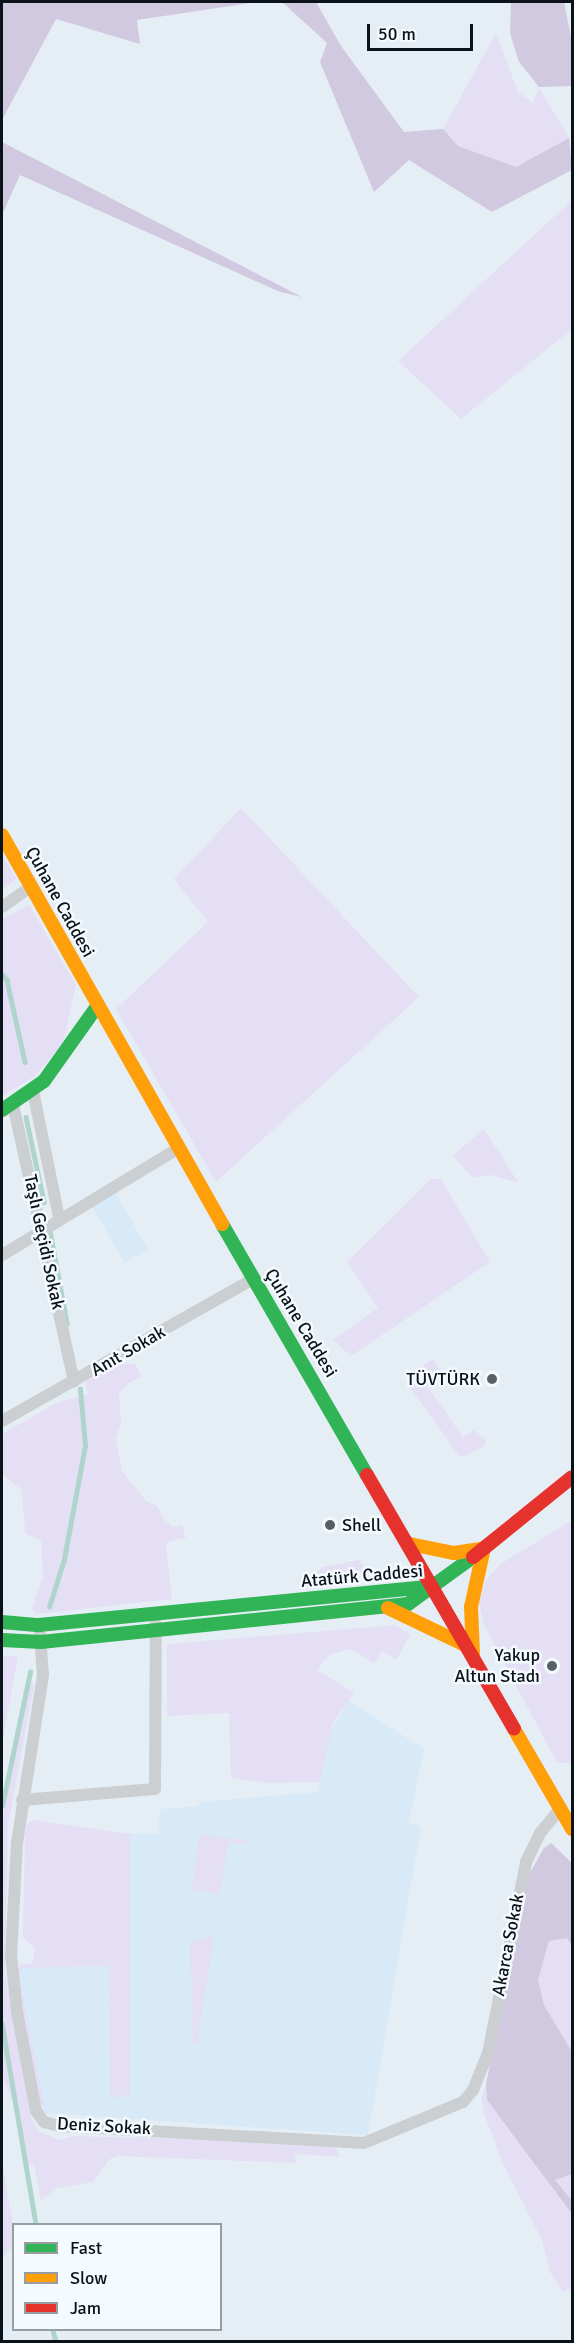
<!DOCTYPE html>
<meta charset="utf-8">
<style>
body{margin:0}
#map{position:relative;width:574px;height:2343px;overflow:hidden;background:#e6eef5;font-family:Signika,sans-serif}
div>[style]{position:absolute}
.built>*{inset:0;background:#d8e9f7;transform-origin:0 0}
.green>*{inset:0;background:#e5dff5}
.forest>*{inset:0;background:#d0c9e0}
.stream>*{height:4.5px;margin:-2.25px;padding:0 2.25px;transform-origin:2.25px;border-radius:2.25px;background:#afd4cc}
.street>*{height:12px;margin:-6px;padding:0 6px;transform-origin:6px;border-radius:6px;background:#cccfd1}
.fast>*{height:14px;margin:-7px;padding:0 7px;transform-origin:7px;border-radius:7px;background:#30b455}
.slow>*{height:14px;margin:-7px;padding:0 7px;transform-origin:7px;border-radius:7px;background:#ff9f0a}
.jam>*{height:14px;margin:-7px;padding:0 7px;transform-origin:7px;border-radius:7px;background:#e5322d}
.dots>*{width:16px;height:16px;translate:-50% -50%;box-sizing:border-box;border:3px solid #f5fafe;border-radius:50%}
span{translate:-50% -50%;white-space:nowrap;text-align:center;line-height:1.15;-webkit-text-stroke:5px #f5fafe;paint-order:stroke}
.street-label{font-size:18px;color:#0a1319}
.poi-label{font-size:18px;color:#0a1319}
.right{translate:-100% -50%;text-align:right}
.left{translate:0 -50%;text-align:left}
.frame{position:absolute;inset:0;border:3px solid #0a1319;pointer-events:none}
.legend{position:absolute;left:12px;top:2223px;width:210px;height:108px;box-sizing:border-box;background:#f5fafe;border:2px solid #979ea2;margin:0;padding:8px 10px;list-style:none;font-size:18px;color:#0a1319}
.legend li{display:flex;align-items:center;gap:12px;height:30px}
.legend b{width:30px;border:2px solid #979ea2}
.scale{position:absolute;left:367px;top:24px;width:106px;height:27px;box-sizing:border-box;border:3px solid #0a1319;border-top:0;padding-left:8px;font-size:18px;line-height:21px;white-space:nowrap;color:#0a1319;-webkit-text-stroke:4px #f5fafe;paint-order:stroke}
</style>
<div id="map">
<div class="built">
<div style="left:115px;top:1192px;width:66px;height:27px;rotate:60deg"></div>
<div style="clip-path:polygon(349px 1700px,424px 1749px,409px 1822px,421px 1827px,368px 2135px,44px 2113px,18px 1967px,109px 1966px,120px 1833px,158px 1834px,160px 1809px,199px 1806px,199px 1802px,318px 1792px,329px 1734px)"></div>
</div>
<div class="green">
<div style="clip-path:polygon(496px 33px,518px 92px,533px 103px,539px 87px,569px 138px,516px 167px,458px 146px,443px 129px)"></div>
<div style="clip-path:polygon(572px 200px,572px 329px,461px 419px,398px 361px)"></div>
<div style="clip-path:polygon(241px 808px,419px 997px,216px 1182px,116px 1009px,208px 922px,174px 879px)"></div>
<div style="clip-path:polygon(2px 854px,17px 879px,2px 890px)"></div>
<div style="clip-path:polygon(29px 905px,76px 985px,63px 1043px,34px 1077px,2px 1096px,2px 919px)"></div>
<div style="clip-path:polygon(484px 1129px,518px 1182px,490px 1175px,472px 1178px,453px 1155px)"></div>
<div style="clip-path:polygon(431px 1179px,441px 1179px,490px 1262px,351px 1356px,333px 1340px,378px 1308px,347px 1262px)"></div>
<div style="clip-path:polygon(433px 1359px,443px 1374px,427px 1386px,463px 1437px,474px 1430px,486px 1440px,484px 1446px,468px 1455px,460px 1457px,409px 1386px,409px 1375px)"></div>
<div style="clip-path:polygon(121px 1364px,136px 1364px,141px 1377px,128px 1383px,119px 1394px,121px 1422px,116px 1439px,122px 1471px,147px 1502px,157px 1506px,164px 1519px,173px 1527px,182px 1525px,186px 1538px,170px 1541px,166px 1547px,172px 1599px,36px 1614px,32px 1608px,43px 1577px,41px 1541px,25px 1533px,22px 1490px,2px 1474px,2px 1434px,56px 1403px,88px 1394px,85px 1378px)"></div>
<div style="clip-path:polygon(572px 1520px,572px 1763px,557px 1763px,484px 1625px,479px 1604px,485px 1582px,499px 1565px)"></div>
<div style="clip-path:polygon(359px 1560px,368px 1573px,315px 1585px,313px 1576px,322px 1567px)"></div>
<div style="clip-path:polygon(396px 1625px,410px 1635px,396px 1660px,382px 1651px,374px 1663px,350px 1649px,330px 1654px,317px 1670px,354px 1693px,333px 1723px,320px 1782px,270px 1783px,231px 1778px,229px 1713px,167px 1716px,167px 1644px)"></div>
<div style="clip-path:polygon(2px 1655px,18px 1657px,2px 1744px)"></div>
<div style="clip-path:polygon(30px 1678px,34px 1686px,8px 1825px,5px 1970px,32px 2120px,38px 2131px,60px 2140px,74px 2136px,174px 2139px,196px 2135px,331px 2147px,337px 2149px,340px 2157px,295px 2154px,296px 2163px,117px 2156px,110px 2159px,93px 2182px,57px 2188px,41px 2200px,34px 2164px,26px 2166px,13px 2103px,2px 2075px,2px 1822px)"></div>
<div style="clip-path:polygon(33px 1820px,130px 1834px,130px 2095px,114px 2098px,110px 2095px,109px 1966px,22px 1968px,20px 1979px,46px 2113px,40px 2102px,16px 1980px,20px 1964px,32px 1964px,35px 1948px,23px 1938px,25px 1834px,27px 1824px)"></div>
<div style="clip-path:polygon(199px 1834px,247px 1841px,246px 1845px,228px 1842px,220px 1894px,192px 1890px)"></div>
<div style="clip-path:polygon(214px 1936px,197px 2045px,193px 2044px,190px 1941px)"></div>
<div style="clip-path:polygon(567px 1938px,572px 1946px,572px 2052px,543px 2005px,538px 1980px,549px 1941px)"></div>
<div style="clip-path:polygon(486px 2084px,487px 2100px,572px 2214px,572px 2288px,563px 2292px,550px 2272px,542px 2240px,505px 2168px,484px 2114px,481px 2098px)"></div>
<div style="clip-path:polygon(2px 2161px,13px 2225px,13px 2247px,2px 2257px)"></div>
<div style="clip-path:polygon(572px 2174px,572px 2201px,554px 2179px)"></div>
</div>
<div class="forest">
<div style="clip-path:polygon(2px 2px,258px 2px,137px 20px,140px 44px,56px 19px,2px 120px)"></div>
<div style="clip-path:polygon(282px 2px,316px 2px,341px 46px,404px 132px,443px 129px,458px 146px,516px 167px,569px 138px,572px 170px,492px 212px,409px 160px,374px 192px,320px 62px,327px 43px)"></div>
<div style="clip-path:polygon(511px 2px,564px 2px,572px 42px,572px 86px,539px 87px,519px 62px,510px 33px)"></div>
<div style="clip-path:polygon(2px 142px,302px 297px,280px 292px,20px 175px,2px 215px)"></div>
<div style="clip-path:polygon(551px 1843px,572px 1863px,572px 1946px,567px 1938px,549px 1941px,538px 1980px,544px 2005px,572px 2052px,572px 2174px,555px 2180px,572px 2201px,572px 2214px,487px 2100px,486px 2084px,525px 1881px,544px 1848px)"></div>
</div>
<div class="stream">
<div style="left:2px;top:974px;width:8px;rotate:50deg"></div>
<div style="left:7px;top:980px;width:84px;rotate:77.6deg"></div>
<div style="left:26px;top:1117px;width:87px;rotate:78deg"></div>
<div style="left:50px;top:1231px;width:94px;rotate:79.5deg"></div>
<div style="left:49px;top:1607px;width:50px;rotate:-72.6deg"></div>
<div style="left:64px;top:1559px;width:115px;rotate:-79.5deg"></div>
<div style="left:85px;top:1446px;width:57px;rotate:-95deg"></div>
<div style="left:2px;top:1806px;width:137px;rotate:-78.2deg"></div>
<div style="left:2px;top:2023px;width:204px;rotate:80.4deg"></div>
<div style="left:53px;top:2330px;width:12px;rotate:76deg"></div>
</div>
<div class="street">
<div style="left:2px;top:907px;width:35px;rotate:-35deg"></div>
<div style="left:33px;top:1091px;width:130px;rotate:78.4deg"></div>
<div style="left:13px;top:1104px;width:284px;rotate:77.6deg"></div>
<div style="left:2px;top:1255px;width:207px;rotate:-31.2deg"></div>
<div style="left:2px;top:1421px;width:288px;rotate:-29.5deg"></div>
<div style="left:40px;top:1635px;width:40px;rotate:85.7deg"></div>
<div style="left:43px;top:1675px;width:169px;rotate:98.8deg"></div>
<div style="left:17px;top:1842px;width:113px;rotate:93deg"></div>
<div style="left:11px;top:1955px;width:57px;rotate:84deg"></div>
<div style="left:17px;top:2012px;width:101px;rotate:79.1deg"></div>
<div style="left:36px;top:2111px;width:14px;rotate:54deg"></div>
<div style="left:44px;top:2122px;width:16px;rotate:14deg"></div>
<div style="left:60px;top:2126px;width:304px;rotate:3.2deg"></div>
<div style="left:364px;top:2143px;width:107px;rotate:-22.5deg"></div>
<div style="left:463px;top:2102px;width:16px;rotate:-50deg"></div>
<div style="left:473px;top:2090px;width:40px;rotate:-68deg"></div>
<div style="left:488px;top:2053px;width:195px;rotate:-78.7deg"></div>
<div style="left:526px;top:1862px;width:32px;rotate:-64deg"></div>
<div style="left:540px;top:1833px;width:33px;rotate:-50deg"></div>
<div style="left:22px;top:1800px;width:133px;rotate:-4.7deg"></div>
<div style="left:155px;top:1789px;width:165px;rotate:-89.7deg"></div>
</div>
<div class="fast">
<div style="left:2px;top:1110px;width:51px;rotate:-34.6deg"></div>
<div style="left:44px;top:1081px;width:93px;rotate:-54.6deg"></div>
<div style="left:222px;top:1224px;width:290px;rotate:60deg"></div>
<div style="left:2px;top:1622px;width:37px;rotate:5deg"></div>
<div style="left:39px;top:1625px;width:392px;rotate:-5.6deg"></div>
<div style="left:2px;top:1640px;width:39px;rotate:3deg"></div>
<div style="left:41px;top:1642px;width:369px;rotate:-5.9deg"></div>
<div style="left:408px;top:1604px;width:80px;rotate:-35.9deg"></div>
</div>
<div class="slow">
<div style="left:2px;top:835px;width:447px;rotate:60.5deg"></div>
<div style="left:410px;top:1544px;width:45px;rotate:11.6deg"></div>
<div style="left:454px;top:1553px;width:30px;rotate:-9deg"></div>
<div style="left:484px;top:1548px;width:60px;rotate:102.4deg"></div>
<div style="left:471px;top:1607px;width:47px;rotate:87.6deg"></div>
<div style="left:388px;top:1608px;width:90px;rotate:25.7deg"></div>
<div style="left:514px;top:1729px;width:116px;rotate:59.9deg"></div>
</div>
<div class="jam">
<div style="left:367px;top:1475px;width:293px;rotate:59.9deg"></div>
<div style="left:473px;top:1557px;width:127px;rotate:-38.9deg"></div>
</div>
<div class="dots">
<div style="left:492px;top:1379px;background:#576066"></div>
<div style="left:330px;top:1525px;background:#576066"></div>
<div style="left:552px;top:1666px;background:#576066"></div>
</div>
<div class="street-label">
<span style="left:60px;top:902px;rotate:61deg">Çuhane Caddesi</span>
<span style="left:44px;top:1242px;rotate:78deg">Taşlı Geçidi Sokak</span>
<span style="left:301px;top:1323px;rotate:59deg">Çuhane Caddesi</span>
<span style="left:128px;top:1351px;rotate:-30deg">Anıt Sokak</span>
<span style="left:362px;top:1576px;rotate:-5deg">Atatürk Caddesi</span>
<span style="left:508px;top:1945px;rotate:-79deg">Akarca Sokak</span>
<span style="left:104px;top:2126px;rotate:3deg">Deniz Sokak</span>
</div>
<div class="poi-label">
<span class="right" style="left:480px;top:1379px">TÜVTÜRK</span>
<span class="left" style="left:342px;top:1525px">Shell</span>
<span class="right" style="left:540px;top:1666px">Yakup<br>Altun Stadı</span>
</div>
<div class="frame"></div>
<ul class="legend">
<li><b style="height:8px;background:#30b455"></b>Fast</li>
<li><b style="height:8px;background:#ff9f0a"></b>Slow</li>
<li><b style="height:8px;background:#e5322d"></b>Jam</li>
</ul>
<div class="scale">50 m</div>
</div>
